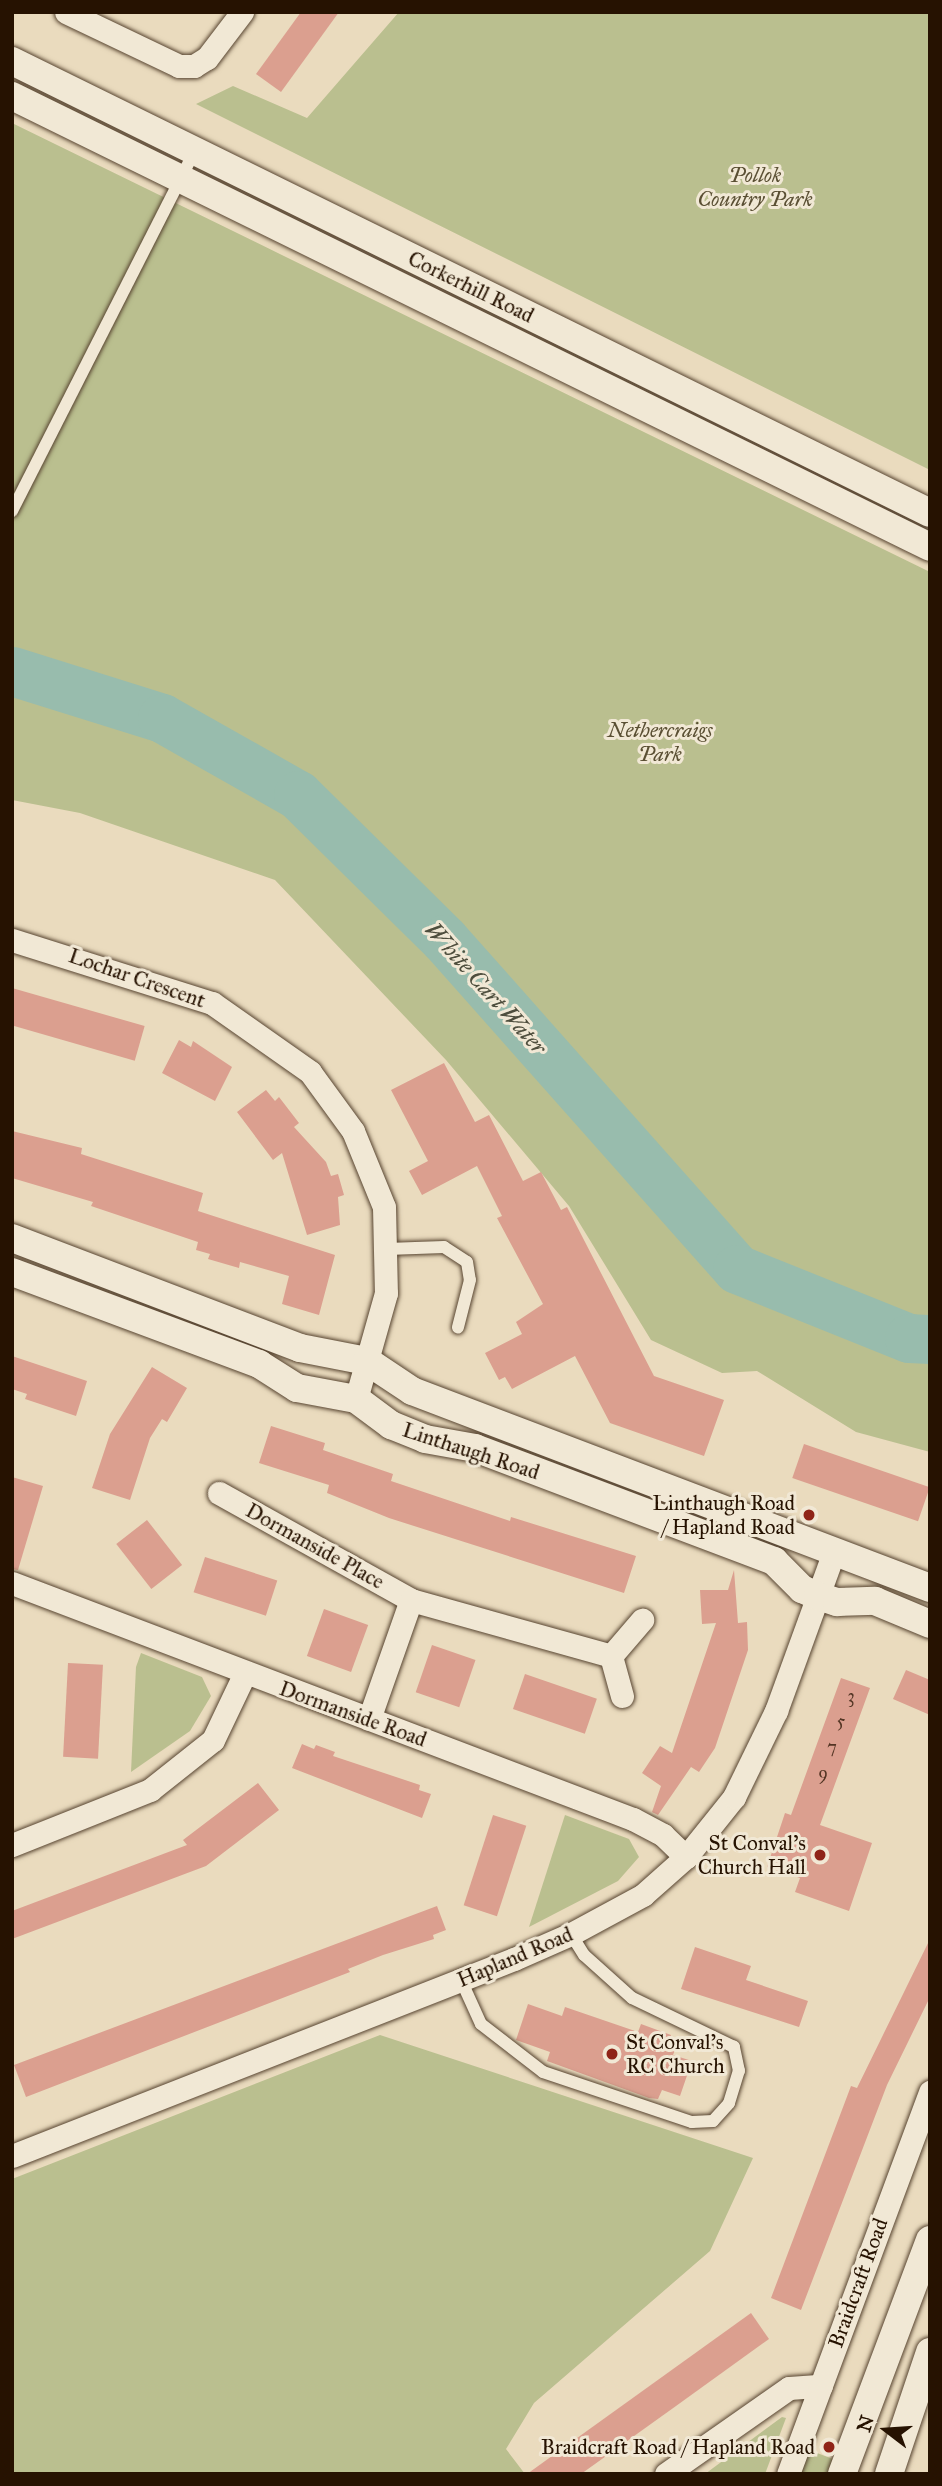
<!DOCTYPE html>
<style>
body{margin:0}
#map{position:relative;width:942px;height:2486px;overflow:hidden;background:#eadbbe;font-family:"IM FELL Great Primer",serif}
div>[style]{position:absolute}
.green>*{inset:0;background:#babf8f}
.river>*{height:49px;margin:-24.5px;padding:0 24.5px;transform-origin:24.5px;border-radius:24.5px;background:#98bcad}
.building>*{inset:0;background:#db9f8f;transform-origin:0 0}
.roads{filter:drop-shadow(0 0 2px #574430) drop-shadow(0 0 2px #574430)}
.service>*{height:12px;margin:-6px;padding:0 6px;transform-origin:6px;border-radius:6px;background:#f1e8d5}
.minor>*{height:23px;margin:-11.5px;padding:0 11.5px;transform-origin:11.5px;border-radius:11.5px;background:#f1e8d5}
.tertiary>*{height:28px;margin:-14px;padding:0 14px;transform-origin:14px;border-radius:14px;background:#f1e8d5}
.dots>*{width:19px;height:19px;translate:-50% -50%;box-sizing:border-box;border:4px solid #f1e8d5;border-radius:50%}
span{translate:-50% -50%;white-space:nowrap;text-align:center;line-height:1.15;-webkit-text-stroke:6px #f1e8d5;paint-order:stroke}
.number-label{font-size:18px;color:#533524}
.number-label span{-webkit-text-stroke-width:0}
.park-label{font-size:21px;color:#5a4f33;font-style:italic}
.street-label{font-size:21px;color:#261201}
.poi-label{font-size:21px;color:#261201}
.right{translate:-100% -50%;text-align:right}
.left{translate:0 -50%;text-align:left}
.water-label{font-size:23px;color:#4e4e3d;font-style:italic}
.frame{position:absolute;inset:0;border:14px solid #261201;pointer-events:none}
.north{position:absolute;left:851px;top:2395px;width:70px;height:70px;-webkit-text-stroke:5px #f1e8d5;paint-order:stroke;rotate:287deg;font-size:19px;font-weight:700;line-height:28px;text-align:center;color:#261201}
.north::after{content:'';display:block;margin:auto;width:24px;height:32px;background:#261201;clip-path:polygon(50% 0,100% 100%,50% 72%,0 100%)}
</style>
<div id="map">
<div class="green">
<div style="clip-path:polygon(399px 12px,930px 12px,930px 470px,196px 104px,233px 86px,307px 118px)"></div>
<div style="clip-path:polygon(12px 123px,930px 572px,930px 1452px,856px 1432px,757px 1371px,722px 1373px,651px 1340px,569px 1206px,446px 1060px,275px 880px,80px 813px,12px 800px)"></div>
<div style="clip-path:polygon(141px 1653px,202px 1677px,211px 1696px,190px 1731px,131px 1772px,136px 1667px)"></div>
<div style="clip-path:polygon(565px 1815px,629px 1839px,639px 1857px,618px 1881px,529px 1927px)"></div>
<div style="clip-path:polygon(380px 2035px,753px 2158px,710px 2251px,534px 2403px,506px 2449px,525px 2474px,12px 2474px,12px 2179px)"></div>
<div style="clip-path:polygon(782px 2417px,786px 2418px,765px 2474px,705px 2474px)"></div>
<div style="clip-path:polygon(809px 2450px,833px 2459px,828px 2474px,800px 2474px)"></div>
</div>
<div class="river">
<div style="left:12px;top:671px;width:157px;rotate:17.4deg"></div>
<div style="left:162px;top:718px;width:156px;rotate:29.5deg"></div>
<div style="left:298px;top:795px;width:205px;rotate:44.6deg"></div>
<div style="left:444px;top:939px;width:441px;rotate:48.4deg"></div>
<div style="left:737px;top:1269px;width:185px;rotate:21.9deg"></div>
<div style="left:909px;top:1338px;width:21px;rotate:3deg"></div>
</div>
<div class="building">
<div style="clip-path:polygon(301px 12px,339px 12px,281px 92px,256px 74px)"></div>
<div style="left:12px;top:988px;width:138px;height:36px;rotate:16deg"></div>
<div style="clip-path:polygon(179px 1040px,191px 1047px,193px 1041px,232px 1067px,215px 1101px,162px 1073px)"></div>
<div style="clip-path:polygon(444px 1063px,475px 1122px,489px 1115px,523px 1181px,541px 1172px,561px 1210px,567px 1207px,654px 1376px,724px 1400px,704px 1456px,610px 1423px,575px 1356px,512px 1389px,505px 1377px,499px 1380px,485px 1353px,522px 1334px,516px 1322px,543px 1304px,497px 1218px,502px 1216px,477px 1166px,422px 1195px,409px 1171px,428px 1161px,391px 1090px)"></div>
<div style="clip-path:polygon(266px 1090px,275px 1101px,279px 1097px,299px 1123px,294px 1127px,326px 1162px,331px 1176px,338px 1174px,344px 1195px,338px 1197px,340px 1225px,307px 1235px,282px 1153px,273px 1160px,237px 1112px)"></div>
<div style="clip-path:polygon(12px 1131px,82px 1148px,81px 1154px,203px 1193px,198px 1211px,335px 1255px,319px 1315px,282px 1304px,289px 1276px,240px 1262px,239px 1268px,208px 1259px,210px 1254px,196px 1250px,198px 1242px,91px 1206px,93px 1202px,12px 1178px)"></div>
<div style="clip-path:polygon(12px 1356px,87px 1381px,76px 1416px,25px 1399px,27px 1394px,12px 1389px)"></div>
<div style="clip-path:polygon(152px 1367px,187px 1388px,167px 1422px,162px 1419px,150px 1438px,130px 1500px,92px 1488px,110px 1434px)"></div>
<div style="clip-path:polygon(271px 1426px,325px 1443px,323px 1450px,393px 1474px,391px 1481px,510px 1521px,511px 1517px,636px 1556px,624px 1593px,389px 1518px,327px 1493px,329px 1485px,259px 1463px)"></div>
<div style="left:804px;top:1444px;width:133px;height:36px;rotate:19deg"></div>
<div style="clip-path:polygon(12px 1477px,43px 1486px,18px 1570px,12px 1569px)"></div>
<div style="left:147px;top:1520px;width:57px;height:39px;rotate:52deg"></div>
<div style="left:205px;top:1557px;width:76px;height:37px;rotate:18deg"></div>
<div style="clip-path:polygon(734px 1570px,738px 1623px,747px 1622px,748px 1650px,715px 1748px,699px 1772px,691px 1767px,658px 1815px,652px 1812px,661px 1786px,642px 1773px,660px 1746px,672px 1753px,716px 1623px,702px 1624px,700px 1590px,728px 1590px)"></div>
<div style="left:324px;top:1609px;width:47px;height:50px;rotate:20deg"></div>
<div style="left:432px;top:1645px;width:46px;height:50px;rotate:19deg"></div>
<div style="left:68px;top:1663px;width:35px;height:94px;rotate:3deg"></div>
<div style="clip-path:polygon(906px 1670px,930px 1680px,930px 1715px,893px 1699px)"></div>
<div style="left:525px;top:1674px;width:76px;height:37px;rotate:19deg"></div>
<div style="clip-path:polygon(841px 1678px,870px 1688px,820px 1825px,872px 1843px,849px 1911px,795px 1892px,800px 1878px,767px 1867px,785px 1813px,791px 1815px)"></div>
<div style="clip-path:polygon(302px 1744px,314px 1749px,316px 1745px,335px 1752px,333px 1756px,420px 1785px,419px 1790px,431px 1794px,422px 1818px,292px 1768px)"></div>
<div style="clip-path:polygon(258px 1783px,279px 1810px,206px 1866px,12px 1939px,12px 1911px,187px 1845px,183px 1840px)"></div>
<div style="left:493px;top:1815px;width:35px;height:95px;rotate:18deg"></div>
<div style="clip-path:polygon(437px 1906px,446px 1930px,433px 1935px,434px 1939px,383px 1955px,348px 1969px,350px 1972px,26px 2097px,14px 2065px)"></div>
<div style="clip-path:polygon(930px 1939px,930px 1997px,887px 2085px,801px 2310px,771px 2298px,851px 2086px,857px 2088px)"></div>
<div style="clip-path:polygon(695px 1947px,751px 1966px,746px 1980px,808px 2001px,799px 2027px,681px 1989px)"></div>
<div style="clip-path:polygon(528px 2004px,562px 2016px,565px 2007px,638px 2032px,641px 2024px,671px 2035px,669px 2042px,677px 2045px,673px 2055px,692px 2061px,680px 2096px,662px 2090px,658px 2099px,649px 2098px,547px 2061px,550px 2052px,516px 2040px)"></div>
<div style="clip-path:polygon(751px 2313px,769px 2339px,676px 2406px,581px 2474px,527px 2474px)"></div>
</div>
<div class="roads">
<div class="service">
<div style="left:12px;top:511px;width:404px;rotate:-63.1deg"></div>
<div style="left:387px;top:1249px;width:57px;rotate:-2deg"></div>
<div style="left:444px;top:1247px;width:27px;rotate:33deg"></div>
<div style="left:467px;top:1262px;width:18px;rotate:81deg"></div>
<div style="left:470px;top:1280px;width:49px;rotate:104.3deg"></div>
<div style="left:461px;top:1980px;width:48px;rotate:65.6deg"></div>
<div style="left:481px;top:2024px;width:78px;rotate:37.7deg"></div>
<div style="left:543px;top:2072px;width:157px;rotate:18.6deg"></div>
<div style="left:692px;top:2122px;width:21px;rotate:-3deg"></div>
<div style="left:713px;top:2121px;width:24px;rotate:-48deg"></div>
<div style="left:729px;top:2103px;width:34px;rotate:-73deg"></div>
<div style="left:739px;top:2071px;width:25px;rotate:-102deg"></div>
<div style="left:734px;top:2047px;width:113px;rotate:-154.3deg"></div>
<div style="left:632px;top:1998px;width:64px;rotate:-138.1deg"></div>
<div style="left:584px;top:1955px;width:25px;rotate:-122deg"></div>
</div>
<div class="minor">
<div style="left:66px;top:12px;width:125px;rotate:25.5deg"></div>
<div style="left:179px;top:66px;width:15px"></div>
<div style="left:194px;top:66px;width:15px;rotate:-32deg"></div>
<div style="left:207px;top:58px;width:58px;rotate:-52.7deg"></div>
<div style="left:12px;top:940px;width:210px;rotate:17.5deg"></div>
<div style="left:212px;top:1003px;width:120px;rotate:35.1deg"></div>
<div style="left:310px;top:1072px;width:73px;rotate:53.9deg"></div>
<div style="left:353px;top:1131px;width:82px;rotate:67.8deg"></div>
<div style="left:384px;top:1207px;width:86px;rotate:88.7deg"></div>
<div style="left:386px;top:1293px;width:110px;rotate:105.8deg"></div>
<div style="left:219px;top:1493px;width:220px;rotate:29.1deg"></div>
<div style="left:411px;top:1600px;width:208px;rotate:15.6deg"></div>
<div style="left:12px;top:1583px;width:664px;rotate:20.81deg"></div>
<div style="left:633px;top:1819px;width:34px;rotate:28deg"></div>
<div style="left:663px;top:1835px;width:32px;rotate:44deg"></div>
<div style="left:622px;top:1696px;width:41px;rotate:-105.4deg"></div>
<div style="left:611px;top:1656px;width:48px;rotate:-49.3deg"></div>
<div style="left:369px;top:1719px;width:126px;rotate:-70.6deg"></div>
<div style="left:12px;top:1845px;width:149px;rotate:-21.7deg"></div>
<div style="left:150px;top:1790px;width:80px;rotate:-38.4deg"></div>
<div style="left:213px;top:1740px;width:74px;rotate:-64.5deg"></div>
<div style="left:12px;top:2156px;width:539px;rotate:-21.43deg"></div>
<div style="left:514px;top:1959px;width:62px;rotate:-23.7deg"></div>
<div style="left:571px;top:1934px;width:82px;rotate:-28.4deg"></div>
<div style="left:643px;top:1895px;width:57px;rotate:-41.5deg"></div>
<div style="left:686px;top:1857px;width:77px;rotate:-51.3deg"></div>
<div style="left:734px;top:1797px;width:96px;rotate:-64deg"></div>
<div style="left:776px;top:1711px;width:169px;rotate:-70deg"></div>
<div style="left:666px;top:2474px;width:150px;rotate:-35deg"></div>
<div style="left:789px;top:2388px;width:32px;rotate:-4deg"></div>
<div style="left:788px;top:2474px;width:408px;rotate:-69.6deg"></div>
</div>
<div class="tertiary">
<div style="left:12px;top:61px;width:1023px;rotate:26.21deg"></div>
<div style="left:12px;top:96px;width:1023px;rotate:26.16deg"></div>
<div style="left:12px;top:1238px;width:308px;rotate:20.9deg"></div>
<div style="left:300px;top:1348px;width:68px;rotate:11deg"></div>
<div style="left:367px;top:1361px;width:54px;rotate:33.7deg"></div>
<div style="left:412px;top:1391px;width:554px;rotate:20.82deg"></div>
<div style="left:12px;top:1272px;width:264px;rotate:20.4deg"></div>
<div style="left:259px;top:1364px;width:45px;rotate:32.3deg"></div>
<div style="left:297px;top:1388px;width:60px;rotate:10.6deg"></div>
<div style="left:356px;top:1399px;width:44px;rotate:36.6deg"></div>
<div style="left:391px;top:1425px;width:37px;rotate:22deg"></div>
<div style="left:425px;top:1439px;width:51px;rotate:10.2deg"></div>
<div style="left:475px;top:1448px;width:320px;rotate:20.7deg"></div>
<div style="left:774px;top:1561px;width:40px;rotate:45deg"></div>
<div style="left:802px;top:1589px;width:17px;rotate:24deg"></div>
<div style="left:818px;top:1596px;width:20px;rotate:18deg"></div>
<div style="left:837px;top:1602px;width:38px;rotate:-2deg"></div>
<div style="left:875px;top:1601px;width:60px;rotate:22.7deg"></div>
<div style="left:842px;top:2474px;width:250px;rotate:-69.4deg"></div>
<div style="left:889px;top:2474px;width:129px;rotate:-71.4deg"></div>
</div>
</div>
<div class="dots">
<div style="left:809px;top:1515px;background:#8f2418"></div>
<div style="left:820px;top:1855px;background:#8f2418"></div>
<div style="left:612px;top:2054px;background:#8f2418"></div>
<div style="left:829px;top:2447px;background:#8f2418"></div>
</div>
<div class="number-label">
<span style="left:851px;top:1696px">3</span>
<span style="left:841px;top:1721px">5</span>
<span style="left:832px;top:1747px">7</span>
<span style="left:823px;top:1773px">9</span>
</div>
<div class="park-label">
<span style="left:755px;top:187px">Pollok<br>Country Park</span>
<span style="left:660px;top:742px">Nethercraigs<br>Park</span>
</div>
<div class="street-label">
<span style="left:471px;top:287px;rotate:26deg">Corkerhill Road</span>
<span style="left:137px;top:978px;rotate:19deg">Lochar Crescent</span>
<span style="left:471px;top:1451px;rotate:18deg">Linthaugh Road</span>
<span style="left:315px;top:1546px;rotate:29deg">Dormanside Place</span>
<span style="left:353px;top:1714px;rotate:20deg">Dormanside Road</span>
<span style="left:515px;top:1957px;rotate:-23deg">Hapland Road</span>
<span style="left:858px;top:2283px;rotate:-70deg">Braidcraft Road</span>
</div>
<div class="poi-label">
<span class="right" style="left:795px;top:1515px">Linthaugh Road<br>/ Hapland Road</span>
<span class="right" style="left:806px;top:1855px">St Conval's<br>Church Hall</span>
<span class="left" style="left:626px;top:2054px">St Conval's<br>RC Church</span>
<span class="right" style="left:815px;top:2447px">Braidcraft Road / Hapland Road</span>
</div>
<div class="water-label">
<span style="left:486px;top:988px;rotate:48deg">White Cart Water</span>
</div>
<div class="frame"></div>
<div class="north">N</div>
</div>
